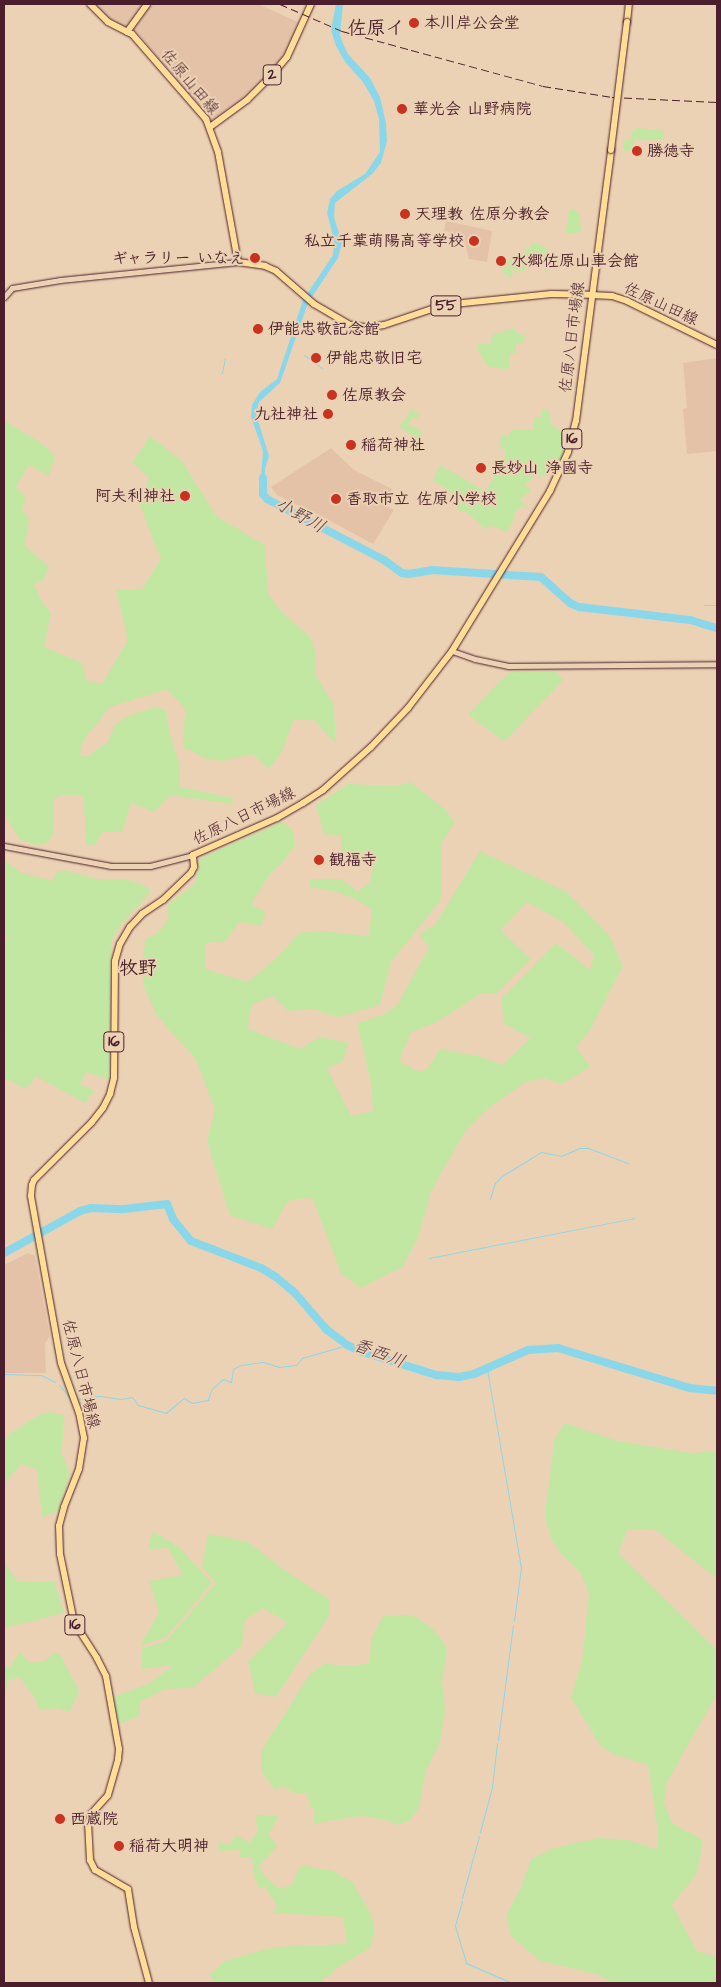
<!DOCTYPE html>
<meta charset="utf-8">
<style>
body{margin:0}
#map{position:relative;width:721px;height:1987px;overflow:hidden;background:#ecd2b4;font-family:"Architects Daughter","Klee One",sans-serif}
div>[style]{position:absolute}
.built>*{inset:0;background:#e4c2a8}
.green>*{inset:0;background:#c1e7a2}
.water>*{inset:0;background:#8ad7ea}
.stream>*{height:1px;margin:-0.5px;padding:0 0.5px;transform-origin:0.5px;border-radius:0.5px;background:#8ad7ea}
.river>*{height:8px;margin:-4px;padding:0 4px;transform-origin:4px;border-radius:4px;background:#8ad7ea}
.roads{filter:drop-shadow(0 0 1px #4a1f2b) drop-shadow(0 0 1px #4a1f2b)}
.tertiary>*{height:5px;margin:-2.5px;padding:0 2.5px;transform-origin:2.5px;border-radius:2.5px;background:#ecd2b4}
.primary>*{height:6px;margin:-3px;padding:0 3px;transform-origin:3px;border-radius:3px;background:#fedd96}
.rail>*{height:1px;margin-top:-0.5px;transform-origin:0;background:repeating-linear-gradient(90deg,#4a1f2b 0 8px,transparent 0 12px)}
.bridges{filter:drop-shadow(0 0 1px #4a1f2b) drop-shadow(0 0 1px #4a1f2b)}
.primary-bridge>*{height:6px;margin:-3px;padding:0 3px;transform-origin:3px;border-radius:3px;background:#fedd96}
.dots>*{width:14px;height:14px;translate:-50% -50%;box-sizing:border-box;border:2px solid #ecd2b4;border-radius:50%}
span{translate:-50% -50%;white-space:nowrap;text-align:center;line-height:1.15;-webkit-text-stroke:4px #ecd2b4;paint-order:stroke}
.shield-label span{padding:1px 4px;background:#ecd2b4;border:1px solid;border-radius:4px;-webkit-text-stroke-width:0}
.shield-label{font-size:15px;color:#4a1f2b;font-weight:700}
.poi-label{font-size:16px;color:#4a1f2b;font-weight:700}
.left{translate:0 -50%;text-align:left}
.right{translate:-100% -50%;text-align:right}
.street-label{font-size:16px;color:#4a1f2b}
.water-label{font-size:18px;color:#543b48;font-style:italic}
.quarter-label{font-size:19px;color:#4a1f2b;font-weight:700}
.frame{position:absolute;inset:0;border:5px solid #4a1f2b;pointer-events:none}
</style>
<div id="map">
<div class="built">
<div style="clip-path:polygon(93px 4px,258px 4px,300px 23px,286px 52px,271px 72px,246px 97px,215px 121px,211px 121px,138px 33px,108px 18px)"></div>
<div style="clip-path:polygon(446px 221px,492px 231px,487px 262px,469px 259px,465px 242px,448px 239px,449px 232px,444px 231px)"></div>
<div style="clip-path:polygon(717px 358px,717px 451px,687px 454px,683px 409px,687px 408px,683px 363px)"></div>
<div style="clip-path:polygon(331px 448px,354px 470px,392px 489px,385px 505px,394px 510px,373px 544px,312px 511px,290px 502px,277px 495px,271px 487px)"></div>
<div style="clip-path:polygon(28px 1253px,35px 1256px,50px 1336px,45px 1343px,46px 1373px,4px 1373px,4px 1265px)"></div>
</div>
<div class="green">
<div style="clip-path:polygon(638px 128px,664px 131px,663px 140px,634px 140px,632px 151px,624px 151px,624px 141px,631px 139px,632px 130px)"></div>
<div style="clip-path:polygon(573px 208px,580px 215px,581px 232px,570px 234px,566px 233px,567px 223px,569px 211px)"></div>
<div style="clip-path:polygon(531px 242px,544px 246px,548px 251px,545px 259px,550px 261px,548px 273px,545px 272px,545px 264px,540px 264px,532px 257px,523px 255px,523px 252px,531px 246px)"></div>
<div style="clip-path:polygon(511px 257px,517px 263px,522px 257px,527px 260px,523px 264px,526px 267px,525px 271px,521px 270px,517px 274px,515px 269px,510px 269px,513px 275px,511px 279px,502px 272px)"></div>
<div style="clip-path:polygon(514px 328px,518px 334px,525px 335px,524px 344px,516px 344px,516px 354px,511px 353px,509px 357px,509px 368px,502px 369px,488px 366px,477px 350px,478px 344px,491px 344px,492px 335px)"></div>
<div style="clip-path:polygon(409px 406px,419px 415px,417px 419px,413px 417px,408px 424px,419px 429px,423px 434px,421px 437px,417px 438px,399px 427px,410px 412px)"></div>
<div style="clip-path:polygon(541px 409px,549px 409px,551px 424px,569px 436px,558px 468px,542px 477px,538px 473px,525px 484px,531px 490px,520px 500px,528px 508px,521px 506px,513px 516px,515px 518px,507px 532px,490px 525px,486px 530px,468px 513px,457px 510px,459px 503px,454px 497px,447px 489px,433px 481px,440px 465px,485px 491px,494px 477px,490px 474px,497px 466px,502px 470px,504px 466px,503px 463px,506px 452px,500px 446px,501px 435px,509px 436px,512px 429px,534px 430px,533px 418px,541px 417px)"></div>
<div style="clip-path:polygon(4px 420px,41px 443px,55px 456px,49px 476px,29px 465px,16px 487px,26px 497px,22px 510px,29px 518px,25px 546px,49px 567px,43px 581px,34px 584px,43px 604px,51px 613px,44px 647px,82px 663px,87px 681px,102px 684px,128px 640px,116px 590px,142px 589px,161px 559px,140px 506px,149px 478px,132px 462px,150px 436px,182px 461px,216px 516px,265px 545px,268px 594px,281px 611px,311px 638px,315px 650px,316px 676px,334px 705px,336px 744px,314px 720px,294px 719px,282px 752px,269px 769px,253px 754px,222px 761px,207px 759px,183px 747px,185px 709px,167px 689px,110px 707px,83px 741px,80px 755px,86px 757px,108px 742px,114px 726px,126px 717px,155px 707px,166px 710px,170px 734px,180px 765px,180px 787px,233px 798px,232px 804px,170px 795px,155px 812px,131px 803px,122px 832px,103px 832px,94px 846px,86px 844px,84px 800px,80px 795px,60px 795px,54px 799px,53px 835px,47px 843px,36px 845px,19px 839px,5px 815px,4px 801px)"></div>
<div style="clip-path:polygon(512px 671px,557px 672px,563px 680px,504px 742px,468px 714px,500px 681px)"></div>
<div style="clip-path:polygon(evenodd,410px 782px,445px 809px,455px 822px,441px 844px,442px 888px,440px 901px,391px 962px,380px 1005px,338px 1017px,313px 1009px,288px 1011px,272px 996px,253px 1004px,249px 1016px,248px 1029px,300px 1049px,320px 1037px,348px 1043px,343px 1061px,327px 1068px,351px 1116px,373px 1111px,372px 1087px,357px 1023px,383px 1015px,398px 1004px,429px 947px,419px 934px,435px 925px,480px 851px,567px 892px,609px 935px,623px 966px,589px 1032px,576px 1047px,590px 1067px,562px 1084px,544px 1078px,526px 1082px,490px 1107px,466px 1130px,431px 1191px,418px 1238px,402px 1267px,361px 1288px,341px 1273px,312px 1197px,288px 1201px,272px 1229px,230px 1215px,207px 1142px,215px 1109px,195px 1058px,157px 1016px,143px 985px,143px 960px,145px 940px,159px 932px,168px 920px,167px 905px,195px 884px,201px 858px,282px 822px,292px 829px,296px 844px,282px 863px,270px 874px,251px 904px,266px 912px,261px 926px,239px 922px,226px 941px,205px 943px,205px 969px,248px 982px,281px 954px,299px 933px,323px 931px,369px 936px,372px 909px,357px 900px,337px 892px,309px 887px,310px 879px,342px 879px,357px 892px,370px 882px,373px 868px,359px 861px,341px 861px,341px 836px,324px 834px,316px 805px,348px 784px,396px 786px,410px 782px,527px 902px,563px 922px,594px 955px,590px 970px,556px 943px,501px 999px,504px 1024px,531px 1038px,502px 1065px,482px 1057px,440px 1049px,427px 1069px,419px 1072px,399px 1061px,411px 1032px,435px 1023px,482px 993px,497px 993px,531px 959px,501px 930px,527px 902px)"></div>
<div style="clip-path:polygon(4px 860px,21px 873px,53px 881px,57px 872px,65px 870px,96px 879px,126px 879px,144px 885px,151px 891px,120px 926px,111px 942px,109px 1080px,87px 1072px,80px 1084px,94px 1091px,85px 1103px,36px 1076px,26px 1089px,4px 1078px,4px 1042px,6px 1038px,4px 1021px,4px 945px,8px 939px,4px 931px)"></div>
<div style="clip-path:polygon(49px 1412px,64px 1415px,62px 1455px,70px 1473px,58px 1511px,42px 1517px,37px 1469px,21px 1464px,4px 1484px,4px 1444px,9px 1434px,40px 1414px)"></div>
<div style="clip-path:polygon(565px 1423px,618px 1441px,692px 1453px,717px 1451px,717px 1579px,656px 1530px,628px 1529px,618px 1553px,715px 1648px,717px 1694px,667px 1782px,664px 1803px,672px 1823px,703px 1840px,697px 1873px,672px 1905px,697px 1951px,717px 1957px,717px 1983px,613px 1983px,597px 1974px,540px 1961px,511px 1936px,506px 1916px,521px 1887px,531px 1859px,554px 1848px,599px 1838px,628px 1840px,657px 1849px,657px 1824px,648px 1765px,613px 1754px,600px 1745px,571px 1698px,582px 1661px,589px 1593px,580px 1572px,561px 1554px,551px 1538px,545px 1516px,554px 1440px)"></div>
<div style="clip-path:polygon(152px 1531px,179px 1547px,212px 1583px,166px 1637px,140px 1646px,159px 1612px,149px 1581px,183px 1575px,168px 1548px,148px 1549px)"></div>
<div style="clip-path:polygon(208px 1534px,248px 1542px,290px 1574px,330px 1600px,330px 1614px,276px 1697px,255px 1693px,248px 1661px,288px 1623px,263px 1608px,245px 1620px,242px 1645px,193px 1688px,165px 1689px,140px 1702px,140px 1716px,117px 1724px,114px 1697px,152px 1682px,173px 1665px,142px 1669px,142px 1649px,167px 1640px,216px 1583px,202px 1567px)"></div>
<div style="clip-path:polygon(4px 1561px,17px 1581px,55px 1582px,64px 1613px,4px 1628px)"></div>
<div style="clip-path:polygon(405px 1615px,416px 1617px,433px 1629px,442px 1640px,447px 1650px,442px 1680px,445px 1711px,440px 1742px,426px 1770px,419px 1808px,409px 1821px,399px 1825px,386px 1820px,362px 1816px,327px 1821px,313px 1825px,315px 1811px,310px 1807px,307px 1793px,295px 1793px,283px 1786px,275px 1790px,261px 1771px,261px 1751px,310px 1674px,324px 1664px,355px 1666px,370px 1662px,371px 1640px,383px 1616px)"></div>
<div style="clip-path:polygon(20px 1652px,30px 1663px,45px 1661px,54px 1653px,60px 1654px,79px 1691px,70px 1712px,57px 1708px,39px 1710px,36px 1699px,19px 1677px,9px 1680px,4px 1696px,4px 1665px,9px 1668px)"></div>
<div style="clip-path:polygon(256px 1815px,279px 1816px,268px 1835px,278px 1846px,259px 1866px,265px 1877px,279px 1888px,291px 1886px,301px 1865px,333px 1871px,352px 1882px,371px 1914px,375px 1931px,370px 1948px,335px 1969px,331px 1975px,324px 1978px,323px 1983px,215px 1983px,210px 1974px,227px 1960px,275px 1947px,347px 1944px,343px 1917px,274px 1913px,277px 1905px,265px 1887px,259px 1888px,254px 1874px,252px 1857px,240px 1858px,240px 1850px,217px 1851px,220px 1842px,230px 1844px,236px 1835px,250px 1843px,257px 1832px)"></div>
</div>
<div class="water">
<div style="clip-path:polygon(336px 4px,343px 4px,340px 35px,344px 46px,348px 54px,370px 78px,380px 97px,386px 123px,387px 141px,381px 163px,372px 174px,335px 203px,334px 217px,342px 243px,338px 258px,308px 303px,280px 383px,259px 402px,256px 414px,269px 456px,265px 469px,265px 487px,260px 490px,263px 451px,251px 417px,252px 405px,260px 392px,277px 379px,303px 300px,333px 255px,334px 240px,327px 213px,330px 199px,337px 191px,365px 174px,380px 152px,379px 119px,374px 101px,363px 82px,345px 62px,336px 46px,331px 30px)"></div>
</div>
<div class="stream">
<div style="left:304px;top:355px;width:22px;rotate:36deg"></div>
<div style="left:222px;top:373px;width:15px;rotate:-79deg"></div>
<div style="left:704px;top:605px;width:13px"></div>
<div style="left:490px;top:1199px;width:17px;rotate:-73deg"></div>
<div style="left:495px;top:1183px;width:10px;rotate:-45deg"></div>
<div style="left:502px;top:1176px;width:46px;rotate:-31.6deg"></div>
<div style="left:541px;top:1152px;width:20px;rotate:11deg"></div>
<div style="left:561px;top:1156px;width:21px;rotate:-23deg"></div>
<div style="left:580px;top:1148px;width:8px"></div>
<div style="left:588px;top:1148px;width:43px;rotate:20.6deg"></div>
<div style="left:429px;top:1258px;width:209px;rotate:-11deg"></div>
<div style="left:487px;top:1369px;width:201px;rotate:80.3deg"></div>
<div style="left:521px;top:1567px;width:54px;rotate:97.4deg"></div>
<div style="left:4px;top:1374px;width:37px;rotate:2deg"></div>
<div style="left:41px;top:1375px;width:16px;rotate:27deg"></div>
<div style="left:59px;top:1385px;width:18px;rotate:49deg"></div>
<div style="left:78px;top:1399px;width:21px;rotate:-8deg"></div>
<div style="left:99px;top:1396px;width:22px;rotate:8deg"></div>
<div style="left:121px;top:1399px;width:11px;rotate:-10deg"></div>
<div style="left:132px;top:1397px;width:10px;rotate:53deg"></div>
<div style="left:138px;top:1405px;width:29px;rotate:16deg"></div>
<div style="left:166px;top:1413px;width:23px;rotate:-40deg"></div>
<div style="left:184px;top:1398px;width:9px;rotate:32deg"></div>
<div style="left:192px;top:1403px;width:16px;rotate:-11deg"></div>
<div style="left:208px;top:1400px;width:10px;rotate:-73deg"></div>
<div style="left:211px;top:1390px;width:16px;rotate:-43deg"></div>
<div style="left:223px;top:1379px;width:9px;rotate:21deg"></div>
<div style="left:231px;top:1382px;width:13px;rotate:-81deg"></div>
<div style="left:233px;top:1369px;width:9px;rotate:-27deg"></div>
<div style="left:241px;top:1365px;width:22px;rotate:-8deg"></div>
<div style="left:263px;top:1362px;width:17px;rotate:17deg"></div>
<div style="left:279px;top:1367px;width:17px;rotate:-7deg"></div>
<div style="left:296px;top:1365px;width:9px;rotate:-49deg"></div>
<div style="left:302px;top:1358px;width:47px;rotate:-16.1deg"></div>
<div style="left:498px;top:1740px;width:116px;rotate:-82.6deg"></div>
<div style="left:480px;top:1832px;width:47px;rotate:-75.1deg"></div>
<div style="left:492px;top:1787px;width:44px;rotate:-83.5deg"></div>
<div style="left:462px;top:1898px;width:64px;rotate:-74.7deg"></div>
<div style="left:462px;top:1901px;width:26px;rotate:106deg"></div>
<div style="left:455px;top:1926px;width:39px;rotate:73deg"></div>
<div style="left:466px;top:1963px;width:50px;rotate:23.5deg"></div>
</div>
<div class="river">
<div style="left:263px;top:478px;width:16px;rotate:90deg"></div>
<div style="left:263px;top:494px;width:6px;rotate:51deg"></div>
<div style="left:267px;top:499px;width:132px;rotate:27.5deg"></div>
<div style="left:384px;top:560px;width:22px;rotate:36deg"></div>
<div style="left:402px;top:573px;width:6px;rotate:9deg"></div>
<div style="left:408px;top:574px;width:24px;rotate:-9deg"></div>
<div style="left:432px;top:570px;width:109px;rotate:3.7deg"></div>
<div style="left:541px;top:577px;width:39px;rotate:42deg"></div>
<div style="left:570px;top:603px;width:10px;rotate:24deg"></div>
<div style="left:579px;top:607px;width:112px;rotate:6.7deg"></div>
<div style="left:690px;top:620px;width:28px;rotate:17deg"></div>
<div style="left:4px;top:1253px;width:87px;rotate:-28.9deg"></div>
<div style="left:80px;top:1211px;width:11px;rotate:-15deg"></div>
<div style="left:91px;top:1208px;width:33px;rotate:2deg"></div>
<div style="left:124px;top:1209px;width:43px;rotate:-6.6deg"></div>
<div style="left:167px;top:1204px;width:16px;rotate:68deg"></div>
<div style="left:173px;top:1219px;width:28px;rotate:51deg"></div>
<div style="left:191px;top:1241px;width:75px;rotate:21.1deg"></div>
<div style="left:261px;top:1268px;width:17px;rotate:31deg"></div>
<div style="left:276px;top:1277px;width:25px;rotate:40deg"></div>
<div style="left:295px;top:1293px;width:48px;rotate:49.3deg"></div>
<div style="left:326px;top:1329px;width:26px;rotate:37deg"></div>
<div style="left:347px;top:1345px;width:17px;rotate:24deg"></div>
<div style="left:363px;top:1352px;width:77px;rotate:17.5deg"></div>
<div style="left:436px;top:1375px;width:23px;rotate:5deg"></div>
<div style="left:459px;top:1377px;width:15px;rotate:-11deg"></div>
<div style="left:474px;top:1374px;width:59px;rotate:-24deg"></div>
<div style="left:528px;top:1350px;width:30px;rotate:-4deg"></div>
<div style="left:558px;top:1348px;width:138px;rotate:16.9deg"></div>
<div style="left:690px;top:1388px;width:27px;rotate:6deg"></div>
</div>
<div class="roads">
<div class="tertiary">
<div style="left:4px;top:297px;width:12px;rotate:-48deg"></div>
<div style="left:12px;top:288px;width:49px;rotate:-9.5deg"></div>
<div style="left:60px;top:280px;width:179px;rotate:-5.8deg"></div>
<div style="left:452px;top:651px;width:24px;rotate:19deg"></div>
<div style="left:475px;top:659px;width:34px;rotate:12deg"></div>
<div style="left:508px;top:666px;width:209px;rotate:-0.5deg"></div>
<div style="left:4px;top:846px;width:109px;rotate:10.6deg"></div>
<div style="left:111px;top:866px;width:39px"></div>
<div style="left:150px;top:866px;width:44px;rotate:-14.3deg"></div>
</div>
<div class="primary">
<div style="left:90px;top:4px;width:25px;rotate:45deg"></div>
<div style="left:108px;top:22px;width:27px;rotate:27deg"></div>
<div style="left:132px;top:34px;width:113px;rotate:49deg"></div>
<div style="left:206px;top:119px;width:35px;rotate:70deg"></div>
<div style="left:218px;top:152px;width:112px;rotate:79.7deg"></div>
<div style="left:238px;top:262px;width:27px;rotate:8deg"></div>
<div style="left:265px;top:266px;width:12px;rotate:24deg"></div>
<div style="left:276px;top:271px;width:50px;rotate:41deg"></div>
<div style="left:314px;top:304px;width:42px;rotate:30.3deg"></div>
<div style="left:350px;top:325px;width:18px;rotate:9deg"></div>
<div style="left:368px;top:328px;width:16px;rotate:-11deg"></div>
<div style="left:384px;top:325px;width:54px;rotate:-18.4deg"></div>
<div style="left:435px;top:308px;width:28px;rotate:-10deg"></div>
<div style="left:463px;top:303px;width:89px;rotate:-5.8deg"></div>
<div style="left:552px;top:294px;width:39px;rotate:1deg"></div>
<div style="left:591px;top:295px;width:21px;rotate:3deg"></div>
<div style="left:612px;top:296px;width:16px;rotate:18deg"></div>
<div style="left:627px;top:301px;width:100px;rotate:26.1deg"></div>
<div style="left:627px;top:22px;width:18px;rotate:-84deg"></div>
<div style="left:127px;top:32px;width:34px;rotate:-54deg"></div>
<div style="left:210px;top:127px;width:46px;rotate:-36.1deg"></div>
<div style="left:247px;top:100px;width:34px;rotate:-45deg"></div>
<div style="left:271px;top:76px;width:25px;rotate:-50deg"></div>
<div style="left:287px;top:57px;width:58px;rotate:-65.6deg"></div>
<div style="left:149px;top:1983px;width:58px;rotate:-105deg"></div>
<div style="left:134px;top:1927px;width:38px;rotate:-99deg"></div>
<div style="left:128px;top:1889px;width:38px;rotate:-150deg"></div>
<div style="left:95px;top:1870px;width:11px;rotate:-117deg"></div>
<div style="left:90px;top:1860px;width:36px;rotate:-93deg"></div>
<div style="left:88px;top:1824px;width:10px;rotate:-73deg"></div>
<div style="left:91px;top:1814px;width:25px;rotate:-48deg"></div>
<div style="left:108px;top:1795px;width:37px;rotate:-74deg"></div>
<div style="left:118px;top:1759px;width:10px;rotate:-84deg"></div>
<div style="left:119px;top:1749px;width:74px;rotate:-100.1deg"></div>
<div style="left:106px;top:1676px;width:20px;rotate:-117deg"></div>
<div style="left:97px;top:1658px;width:43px;rotate:-122.6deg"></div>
<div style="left:74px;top:1622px;width:69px;rotate:-101.6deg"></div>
<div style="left:60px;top:1554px;width:28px;rotate:-92deg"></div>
<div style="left:59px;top:1526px;width:20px;rotate:-75deg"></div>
<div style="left:64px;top:1507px;width:41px;rotate:-68.5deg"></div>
<div style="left:79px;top:1469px;width:31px;rotate:-81deg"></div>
<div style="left:84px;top:1438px;width:25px;rotate:-101deg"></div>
<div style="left:79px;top:1413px;width:53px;rotate:-109.8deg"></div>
<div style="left:61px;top:1363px;width:170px;rotate:-100.2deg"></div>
<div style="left:31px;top:1196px;width:11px;rotate:-85deg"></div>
<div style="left:32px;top:1185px;width:5px;rotate:-68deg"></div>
<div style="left:34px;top:1180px;width:82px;rotate:-45deg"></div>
<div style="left:92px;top:1122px;width:18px;rotate:-52deg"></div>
<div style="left:103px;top:1108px;width:16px;rotate:-63deg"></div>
<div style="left:110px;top:1094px;width:16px;rotate:-76deg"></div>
<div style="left:114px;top:1078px;width:117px;rotate:-89.5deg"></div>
<div style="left:115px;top:961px;width:18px;rotate:-74deg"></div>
<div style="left:120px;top:944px;width:20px;rotate:-60deg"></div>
<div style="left:130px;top:927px;width:18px;rotate:-47deg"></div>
<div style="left:142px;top:914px;width:25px;rotate:-34deg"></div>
<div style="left:163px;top:900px;width:39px;rotate:-44deg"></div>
<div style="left:191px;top:873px;width:7px;rotate:-63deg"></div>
<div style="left:194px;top:867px;width:12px;rotate:-95deg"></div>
<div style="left:193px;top:855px;width:92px;rotate:-23.8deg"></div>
<div style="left:277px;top:818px;width:30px;rotate:-30deg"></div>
<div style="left:303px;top:803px;width:24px;rotate:-33deg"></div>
<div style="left:323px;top:790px;width:64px;rotate:-41.9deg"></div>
<div style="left:371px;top:747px;width:54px;rotate:-46.5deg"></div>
<div style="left:408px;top:708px;width:72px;rotate:-52.3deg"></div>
<div style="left:452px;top:651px;width:188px;rotate:-58.5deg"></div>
<div style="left:550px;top:491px;width:43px;rotate:-65.2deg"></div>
<div style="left:568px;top:452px;width:32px;rotate:-76deg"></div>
<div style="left:576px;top:421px;width:273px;rotate:-82.6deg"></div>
</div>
</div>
<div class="rail">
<div style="left:280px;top:4px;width:68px;rotate:23.5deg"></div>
<div style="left:342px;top:31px;width:208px;rotate:15.3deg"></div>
<div style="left:543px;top:86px;width:70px;rotate:9.1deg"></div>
<div style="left:612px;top:97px;width:105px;rotate:2.7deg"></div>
</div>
<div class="bridges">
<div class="primary-bridge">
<div style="left:611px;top:150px;width:129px;rotate:-82.9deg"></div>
</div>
</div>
<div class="dots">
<div style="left:414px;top:23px;background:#c8321e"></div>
<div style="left:402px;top:109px;background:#c8321e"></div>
<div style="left:637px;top:151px;background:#c8321e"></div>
<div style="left:405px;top:214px;background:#c8321e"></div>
<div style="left:474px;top:241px;background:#c8321e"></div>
<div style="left:255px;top:258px;background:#c8321e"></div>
<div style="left:501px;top:261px;background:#c8321e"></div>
<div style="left:258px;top:329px;background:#c8321e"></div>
<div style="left:316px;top:358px;background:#c8321e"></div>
<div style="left:332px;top:395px;background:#c8321e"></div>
<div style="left:328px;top:414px;background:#c8321e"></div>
<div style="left:351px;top:445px;background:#c8321e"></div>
<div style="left:481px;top:468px;background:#c8321e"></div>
<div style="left:185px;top:496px;background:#c8321e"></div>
<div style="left:336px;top:499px;background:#c8321e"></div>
<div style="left:319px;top:860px;background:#c8321e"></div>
<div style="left:60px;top:1819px;background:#c8321e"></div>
<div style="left:119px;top:1846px;background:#c8321e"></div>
</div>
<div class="shield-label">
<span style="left:272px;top:75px">2</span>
<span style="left:446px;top:306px">55</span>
<span style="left:572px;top:439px">16</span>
<span style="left:114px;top:1042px">16</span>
<span style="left:75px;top:1625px">16</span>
</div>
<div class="poi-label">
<span class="left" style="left:424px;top:23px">本川岸公会堂</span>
<span class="left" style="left:413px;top:109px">華光会 山野病院</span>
<span class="left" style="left:647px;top:151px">勝徳寺</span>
<span class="left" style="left:415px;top:214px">天理教 佐原分教会</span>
<span class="right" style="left:464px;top:241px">私立千葉萌陽高等学校</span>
<span class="right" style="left:245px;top:258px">ギャラリー いなえ</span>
<span class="left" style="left:511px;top:261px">水郷佐原山車会館</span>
<span class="left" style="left:268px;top:329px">伊能忠敬記念館</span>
<span class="left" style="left:326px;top:358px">伊能忠敬旧宅</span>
<span class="left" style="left:342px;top:395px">佐原教会</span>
<span class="right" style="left:318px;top:414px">九社神社</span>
<span class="left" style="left:361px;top:445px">稲荷神社</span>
<span class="left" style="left:491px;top:468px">長妙山 浄國寺</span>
<span class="right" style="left:175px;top:496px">阿夫利神社</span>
<span class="left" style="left:346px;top:499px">香取市立 佐原小学校</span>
<span class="left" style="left:329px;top:860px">観福寺</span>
<span class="left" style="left:70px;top:1819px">西蔵院</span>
<span class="left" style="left:129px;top:1846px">稲荷大明神</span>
</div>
<div class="street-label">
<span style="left:190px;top:82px;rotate:50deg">佐原山田線</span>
<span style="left:661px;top:304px;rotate:25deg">佐原山田線</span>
<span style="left:572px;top:337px;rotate:-83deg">佐原八日市場線</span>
<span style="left:244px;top:816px;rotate:-26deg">佐原八日市場線</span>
<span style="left:81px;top:1374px;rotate:76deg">佐原八日市場線</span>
</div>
<div class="water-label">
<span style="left:300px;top:516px;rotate:29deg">小野川</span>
<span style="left:379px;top:1354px;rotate:21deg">香西川</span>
</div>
<div class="quarter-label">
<span style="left:376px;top:29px">佐原イ</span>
<span style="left:138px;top:969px">牧野</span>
</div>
<div class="frame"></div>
</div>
